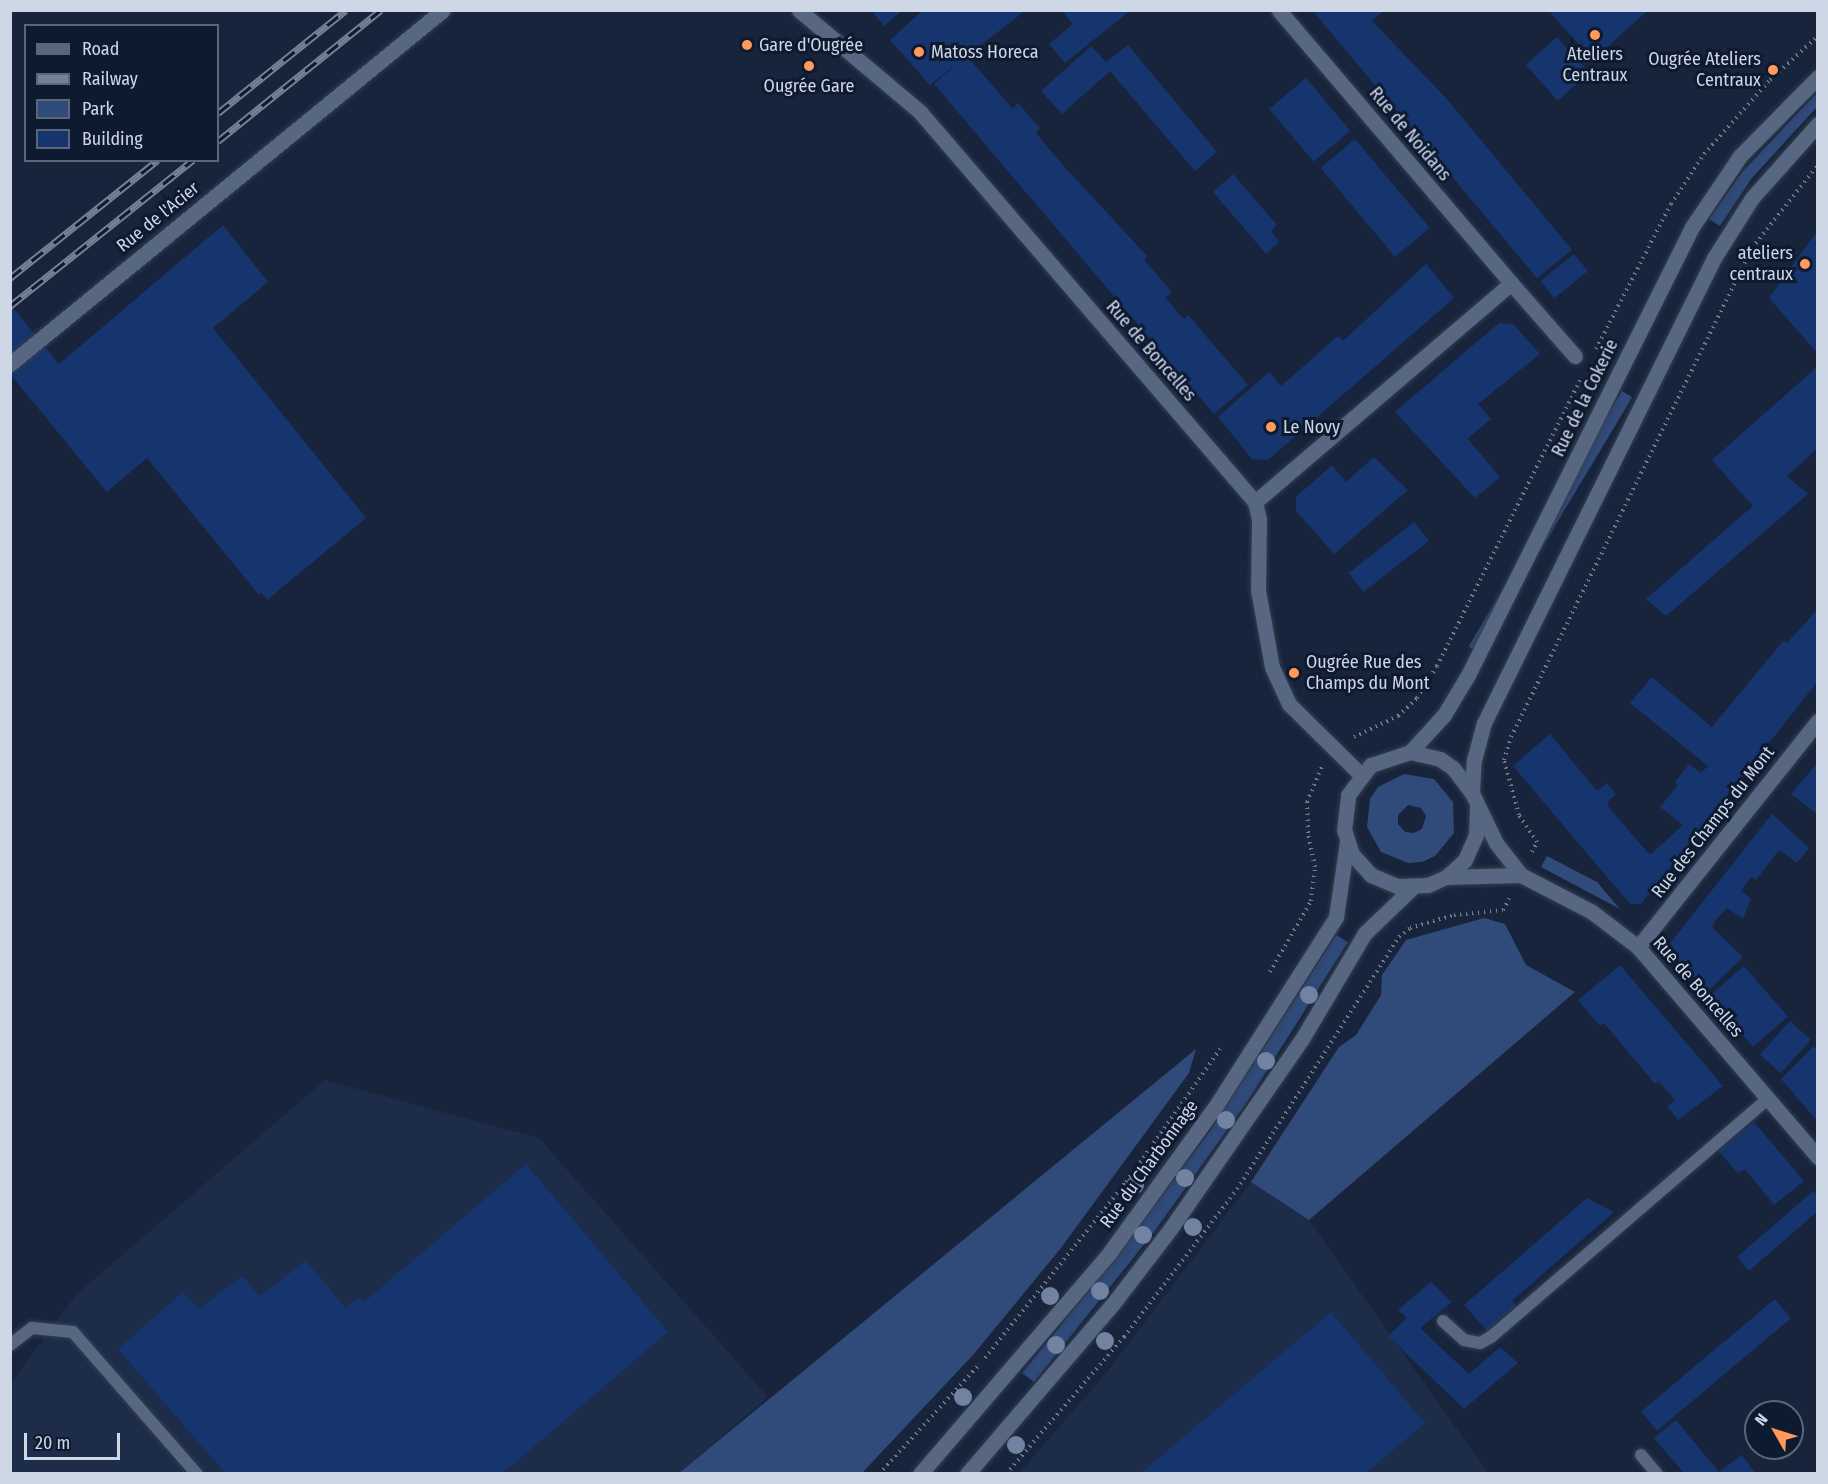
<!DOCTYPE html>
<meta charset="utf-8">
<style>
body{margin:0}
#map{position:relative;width:1828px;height:1484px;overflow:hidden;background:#17243b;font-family:"Fira Sans Condensed",sans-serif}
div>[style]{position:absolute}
.built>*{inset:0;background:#1c2c49}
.green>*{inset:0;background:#304a79;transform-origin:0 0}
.building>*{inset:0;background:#16346d;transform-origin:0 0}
.path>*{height:4px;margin-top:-2px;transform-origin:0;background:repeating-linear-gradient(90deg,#707b8e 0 1.5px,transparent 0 6px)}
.roads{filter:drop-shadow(0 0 2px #343d50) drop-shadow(0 0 2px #343d50)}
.service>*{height:12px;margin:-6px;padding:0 6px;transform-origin:6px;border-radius:6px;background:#576681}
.minor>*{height:15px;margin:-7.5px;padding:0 7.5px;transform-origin:7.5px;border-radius:7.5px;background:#576681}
.secondary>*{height:15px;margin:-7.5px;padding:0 7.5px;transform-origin:7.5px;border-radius:7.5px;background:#576681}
.rail>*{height:7px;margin-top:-3.5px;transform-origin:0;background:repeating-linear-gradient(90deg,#0e1a30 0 14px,#768193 0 28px);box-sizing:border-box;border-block:2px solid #768193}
.trees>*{width:18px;height:18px;margin:-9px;border-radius:50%;background:#7183a0}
.dots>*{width:16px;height:16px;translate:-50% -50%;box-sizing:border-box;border:3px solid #0e1a30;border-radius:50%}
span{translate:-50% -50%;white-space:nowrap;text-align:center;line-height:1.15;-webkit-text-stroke:6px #0e1a30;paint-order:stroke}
.poi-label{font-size:18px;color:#ced7e6}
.left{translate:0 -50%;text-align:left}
.right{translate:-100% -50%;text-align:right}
.street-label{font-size:18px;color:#ced7e6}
.frame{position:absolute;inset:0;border:12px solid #ced7e6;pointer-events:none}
.legend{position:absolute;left:24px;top:24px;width:195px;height:138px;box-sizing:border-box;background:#0e1a30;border:2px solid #5b6679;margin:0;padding:8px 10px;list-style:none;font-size:18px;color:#ced7e6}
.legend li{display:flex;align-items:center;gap:12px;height:30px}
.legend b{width:30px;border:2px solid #5b6679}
.north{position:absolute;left:1744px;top:1400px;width:60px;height:60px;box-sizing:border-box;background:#0e1a30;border:2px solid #5b6679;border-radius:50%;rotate:309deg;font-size:16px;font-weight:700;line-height:24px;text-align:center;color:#ced7e6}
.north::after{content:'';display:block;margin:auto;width:21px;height:27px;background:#ff9a5b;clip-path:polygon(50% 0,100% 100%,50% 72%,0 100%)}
.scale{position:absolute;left:24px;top:1433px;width:96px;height:27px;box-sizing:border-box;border:3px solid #ced7e6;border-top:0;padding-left:8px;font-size:18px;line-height:21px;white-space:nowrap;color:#ced7e6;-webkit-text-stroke:4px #0e1a30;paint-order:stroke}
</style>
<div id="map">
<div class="built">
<div style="clip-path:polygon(325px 1080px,539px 1138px,768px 1397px,679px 1473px,11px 1474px,11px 1383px,75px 1296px)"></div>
<div style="clip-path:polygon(1251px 1182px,1309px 1220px,1488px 1473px,1018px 1474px,1107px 1372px)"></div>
</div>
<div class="green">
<div style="clip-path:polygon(1817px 93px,1817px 107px,1752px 178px,1720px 226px,1709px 219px,1743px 171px)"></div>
<div style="left:1622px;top:391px;width:12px;height:298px;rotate:31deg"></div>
<div style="clip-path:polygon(evenodd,1404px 774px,1434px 779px,1453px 802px,1454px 833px,1435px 856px,1422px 862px,1408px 863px,1381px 852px,1367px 827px,1370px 799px,1378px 787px,1404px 774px,1408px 805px,1421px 808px,1426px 816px,1422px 829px,1414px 833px,1405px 832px,1398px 824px,1398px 815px,1408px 805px)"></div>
<div style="clip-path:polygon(1547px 856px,1597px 882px,1620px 909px,1541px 867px)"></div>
<div style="clip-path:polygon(1484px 918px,1505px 924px,1526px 965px,1575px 992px,1309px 1220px,1251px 1182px,1339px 1047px,1356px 1035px,1381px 995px,1382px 975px,1406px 940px)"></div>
<div style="clip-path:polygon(1336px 935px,1348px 942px,1247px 1102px,1154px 1232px,1034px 1382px,1022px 1373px,1115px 1259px,1210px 1131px)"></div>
<div style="clip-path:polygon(1196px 1049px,1189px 1073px,1061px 1248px,973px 1355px,862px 1473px,679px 1473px)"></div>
</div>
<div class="building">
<div style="clip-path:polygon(871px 10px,903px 10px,884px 26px)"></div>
<div style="clip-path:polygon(923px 10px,1026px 10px,967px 56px,1013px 109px,1018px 103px,1040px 128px,1036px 133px,1061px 163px,1147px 256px,1144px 260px,1172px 292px,1165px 298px,1184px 319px,1188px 315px,1248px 385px,1214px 414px,934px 84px,960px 61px,930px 85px,890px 40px)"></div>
<div style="clip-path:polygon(1061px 10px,1131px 10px,1065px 63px,1049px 44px,1073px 24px)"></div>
<div style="clip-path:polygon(1312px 10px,1384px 10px,1372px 21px,1446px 98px,1572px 250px,1537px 278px)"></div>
<div style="clip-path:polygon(1548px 10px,1648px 10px,1593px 60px)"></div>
<div style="left:1557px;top:37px;width:48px;height:42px;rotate:48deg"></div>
<div style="clip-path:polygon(1128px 45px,1217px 152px,1195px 171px,1110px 71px,1062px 114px,1041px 91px,1091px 46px,1106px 62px)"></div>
<div style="left:1306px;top:78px;width:69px;height:48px;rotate:50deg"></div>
<div style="left:1355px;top:139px;width:116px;height:45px;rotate:50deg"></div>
<div style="clip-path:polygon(1233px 174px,1277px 225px,1271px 231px,1279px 242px,1266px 254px,1213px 192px)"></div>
<div style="clip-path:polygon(223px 225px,268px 282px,213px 328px,366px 518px,267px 600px,262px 593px,259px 595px,147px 458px,107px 492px,10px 374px,10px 304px,59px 364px)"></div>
<div style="clip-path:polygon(1818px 230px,1818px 354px,1769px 298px)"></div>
<div style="left:1574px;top:254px;width:22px;height:43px;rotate:51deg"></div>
<div style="clip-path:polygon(1426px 264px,1454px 298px,1268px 460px,1252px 459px,1218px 417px,1269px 372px,1281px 386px,1338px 336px,1343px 341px)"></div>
<div style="clip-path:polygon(1499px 323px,1513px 324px,1540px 354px,1478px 404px,1491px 419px,1468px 438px,1462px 432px,1500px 477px,1475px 498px,1395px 412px)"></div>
<div style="clip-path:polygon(1818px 366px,1818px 448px,1787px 476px,1808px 494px,1666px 616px,1646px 599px,1753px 506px,1712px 460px)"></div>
<div style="clip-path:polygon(1374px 457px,1408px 490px,1334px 554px,1296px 511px,1296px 497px,1332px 465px,1346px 482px)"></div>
<div style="left:1414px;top:522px;width:24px;height:83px;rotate:52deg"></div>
<div style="clip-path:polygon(1818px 609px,1818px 681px,1641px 904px,1630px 904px,1513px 766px,1550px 734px,1597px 791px,1607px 783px,1616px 794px,1607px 802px,1610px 809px,1650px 855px,1683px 825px,1660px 807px,1678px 785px,1675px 782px,1689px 764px,1701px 773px,1708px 766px,1630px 703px,1652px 677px,1712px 727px,1783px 641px,1787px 643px)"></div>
<div style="clip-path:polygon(1818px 762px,1818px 815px,1791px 794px)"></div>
<div style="clip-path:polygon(1772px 814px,1809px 848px,1797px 863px,1779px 850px,1756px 880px,1751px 877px,1741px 891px,1751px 899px,1743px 919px,1727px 908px,1715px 921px,1712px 927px,1743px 957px,1707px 992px,1671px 952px,1671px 942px)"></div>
<div style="clip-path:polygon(1620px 965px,1723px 1086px,1678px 1120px,1667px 1106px,1675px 1100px,1658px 1081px,1655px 1084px,1604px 1023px,1600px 1026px,1578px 1000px)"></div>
<div style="left:1744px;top:966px;width:67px;height:46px;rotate:49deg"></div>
<div style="left:1790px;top:1021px;width:28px;height:45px;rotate:42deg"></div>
<div style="clip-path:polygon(1814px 1046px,1818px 1051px,1818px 1122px,1781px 1079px)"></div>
<div style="clip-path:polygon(1754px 1122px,1804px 1181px,1774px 1205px,1745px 1169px,1738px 1173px,1718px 1151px)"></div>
<div style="clip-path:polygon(526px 1164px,668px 1332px,503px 1473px,225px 1473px,118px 1349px,183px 1292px,198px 1309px,243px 1276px,259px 1296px,306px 1261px,346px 1308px,359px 1297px,364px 1302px)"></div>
<div style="clip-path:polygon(1813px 1191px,1818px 1196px,1818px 1211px,1749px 1271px,1737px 1257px)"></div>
<div style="clip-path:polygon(1587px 1198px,1614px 1212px,1512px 1301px,1516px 1305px,1487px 1331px,1464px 1305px)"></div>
<div style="clip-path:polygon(1431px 1282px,1452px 1302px,1420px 1328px,1469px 1374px,1500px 1347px,1518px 1363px,1464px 1409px,1388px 1336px,1407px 1318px,1398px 1310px)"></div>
<div style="left:1775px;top:1299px;width:25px;height:175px;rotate:50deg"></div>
<div style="clip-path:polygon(1331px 1312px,1425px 1423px,1366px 1473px,1141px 1473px)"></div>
<div style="clip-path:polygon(1676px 1420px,1719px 1472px,1742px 1455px,1755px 1473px,1684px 1473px,1654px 1438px)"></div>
</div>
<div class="path">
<div style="left:1596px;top:349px;width:163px;rotate:-62.7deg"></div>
<div style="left:1671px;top:204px;width:60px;rotate:-56.6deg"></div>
<div style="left:1704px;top:154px;width:99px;rotate:-48.3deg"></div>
<div style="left:1770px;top:80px;width:65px;rotate:-42.5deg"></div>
<div style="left:1354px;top:737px;width:49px;rotate:-25.5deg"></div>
<div style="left:1398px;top:716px;width:26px;rotate:-43deg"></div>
<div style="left:1417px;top:698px;width:38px;rotate:-58deg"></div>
<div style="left:1437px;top:666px;width:323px;rotate:-63.4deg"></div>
<div style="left:1532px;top:852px;width:11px;rotate:-63deg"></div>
<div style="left:1537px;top:842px;width:32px;rotate:-124deg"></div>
<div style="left:1519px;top:815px;width:57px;rotate:-105.3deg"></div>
<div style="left:1504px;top:760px;width:24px;rotate:-73deg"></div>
<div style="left:1511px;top:737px;width:545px;rotate:-63.76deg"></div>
<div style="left:1752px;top:248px;width:106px;rotate:-51.5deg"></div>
<div style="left:1270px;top:972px;width:82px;rotate:-60deg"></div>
<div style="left:1311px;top:901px;width:34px;rotate:-83deg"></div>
<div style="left:1315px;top:867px;width:35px;rotate:-102deg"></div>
<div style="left:1308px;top:833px;width:31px;rotate:-92deg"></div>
<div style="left:1307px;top:802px;width:38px;rotate:-67deg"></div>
<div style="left:985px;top:1358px;width:226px;rotate:-51.3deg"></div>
<div style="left:1126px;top:1182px;width:163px;rotate:-54.7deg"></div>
<div style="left:879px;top:1474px;width:147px;rotate:-47.5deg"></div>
<div style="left:1006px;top:1474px;width:181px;rotate:-49.3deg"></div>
<div style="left:1124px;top:1337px;width:186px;rotate:-52.6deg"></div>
<div style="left:1237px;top:1189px;width:300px;rotate:-57.3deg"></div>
<div style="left:1399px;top:937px;width:14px;rotate:-39deg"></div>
<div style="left:1410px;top:928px;width:46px;rotate:-16.5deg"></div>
<div style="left:1454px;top:915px;width:49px;rotate:-5.8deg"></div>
<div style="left:1503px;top:910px;width:13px;rotate:-61deg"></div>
</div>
<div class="roads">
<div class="service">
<div style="left:1443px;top:1321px;width:28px;rotate:42deg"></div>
<div style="left:1464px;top:1340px;width:16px;rotate:11deg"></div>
<div style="left:1480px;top:1343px;width:13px;rotate:-29deg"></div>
<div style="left:1491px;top:1337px;width:365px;rotate:-40.7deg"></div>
<div style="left:10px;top:1345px;width:28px;rotate:-38deg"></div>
<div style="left:32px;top:1328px;width:41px;rotate:5.6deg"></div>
<div style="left:73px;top:1332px;width:189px;rotate:48.9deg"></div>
<div style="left:1641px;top:1455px;width:25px;rotate:50deg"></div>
</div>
<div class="minor">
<div style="left:1511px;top:283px;width:97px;rotate:48.8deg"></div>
<div style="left:1255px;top:502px;width:337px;rotate:-40.5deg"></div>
<div style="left:1511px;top:283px;width:358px;rotate:-130.4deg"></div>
<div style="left:1638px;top:947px;width:289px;rotate:-51.5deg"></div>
</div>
<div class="secondary">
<div style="left:799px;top:10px;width:158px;rotate:40.1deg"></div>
<div style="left:920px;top:112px;width:514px;rotate:49.34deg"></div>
<div style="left:1255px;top:502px;width:18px;rotate:77deg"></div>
<div style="left:1259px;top:520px;width:70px;rotate:90.8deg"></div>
<div style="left:1258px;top:590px;width:78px;rotate:79.7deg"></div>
<div style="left:1272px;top:667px;width:41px;rotate:65.3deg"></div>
<div style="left:1289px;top:704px;width:101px;rotate:44.6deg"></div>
<div style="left:10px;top:364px;width:559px;rotate:-39.27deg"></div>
<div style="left:1410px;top:752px;width:50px;rotate:-47.4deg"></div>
<div style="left:1444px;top:715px;width:47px;rotate:-59deg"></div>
<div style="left:1468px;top:675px;width:501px;rotate:-63.43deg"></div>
<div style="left:1692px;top:227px;width:86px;rotate:-55.9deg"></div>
<div style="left:1740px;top:156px;width:111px;rotate:-45.4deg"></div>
<div style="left:1472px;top:793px;width:33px;rotate:-87deg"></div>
<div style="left:1474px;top:760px;width:38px;rotate:-75deg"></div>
<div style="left:1484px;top:723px;width:519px;rotate:-63.68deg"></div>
<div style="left:1714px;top:258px;width:71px;rotate:-57.7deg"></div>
<div style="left:1752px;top:198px;width:99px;rotate:-48.3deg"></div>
<div style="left:1477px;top:806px;width:29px;rotate:92deg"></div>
<div style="left:1476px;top:835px;width:27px;rotate:114deg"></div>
<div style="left:1465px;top:860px;width:25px;rotate:138deg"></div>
<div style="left:1446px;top:877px;width:20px;rotate:156deg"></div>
<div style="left:1428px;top:885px;width:31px;rotate:178deg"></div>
<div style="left:1397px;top:886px;width:28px;rotate:-157deg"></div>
<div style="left:1371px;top:875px;width:28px;rotate:-132deg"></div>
<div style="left:1352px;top:854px;width:25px;rotate:-108deg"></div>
<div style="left:1344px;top:830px;width:35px;rotate:-83deg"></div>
<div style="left:1348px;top:795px;width:38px;rotate:-53deg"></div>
<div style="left:1371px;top:765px;width:41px;rotate:-18.4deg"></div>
<div style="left:1410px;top:752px;width:31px;rotate:13deg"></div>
<div style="left:1440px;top:759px;width:16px;rotate:35deg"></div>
<div style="left:1453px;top:768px;width:31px;rotate:53deg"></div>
<div style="left:1472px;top:793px;width:55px;rotate:64.4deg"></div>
<div style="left:1496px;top:843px;width:41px;rotate:52deg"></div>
<div style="left:1521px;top:875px;width:80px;rotate:27.5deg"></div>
<div style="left:1592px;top:912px;width:58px;rotate:37.3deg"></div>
<div style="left:1638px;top:947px;width:277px;rotate:49.4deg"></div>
<div style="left:1446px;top:877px;width:75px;rotate:-1.5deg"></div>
<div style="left:920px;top:1474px;width:292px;rotate:-49.4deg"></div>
<div style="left:1110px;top:1252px;width:183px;rotate:-54.1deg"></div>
<div style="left:1217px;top:1104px;width:222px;rotate:-57.5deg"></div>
<div style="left:1336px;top:917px;width:76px;rotate:-81.7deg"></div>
<div style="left:967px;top:1474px;width:223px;rotate:-49.4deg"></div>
<div style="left:1112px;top:1305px;width:97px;rotate:-52.5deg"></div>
<div style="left:1171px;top:1228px;width:230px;rotate:-55.3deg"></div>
<div style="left:1302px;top:1039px;width:123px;rotate:-59.3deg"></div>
<div style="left:1365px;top:933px;width:66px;rotate:-43.8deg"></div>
</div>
</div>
<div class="rail">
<div style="left:218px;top:113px;width:164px;rotate:-38.8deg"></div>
<div style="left:218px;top:141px;width:209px;rotate:-38.8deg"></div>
<div style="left:10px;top:278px;width:189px;rotate:-38.6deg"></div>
<div style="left:10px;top:306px;width:234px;rotate:-38.6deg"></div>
</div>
<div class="trees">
<div style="left:1309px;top:995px"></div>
<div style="left:1266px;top:1061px"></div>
<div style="left:1226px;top:1120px"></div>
<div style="left:1185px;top:1178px"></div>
<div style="left:1135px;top:1185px"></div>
<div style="left:1193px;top:1227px"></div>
<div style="left:1143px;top:1235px"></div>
<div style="left:1100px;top:1291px"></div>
<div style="left:1050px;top:1296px"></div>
<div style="left:1105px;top:1341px"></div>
<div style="left:1056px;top:1345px"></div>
<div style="left:963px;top:1397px"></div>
<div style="left:1016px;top:1445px"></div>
</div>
<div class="dots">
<div style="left:1595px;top:35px;background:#ff9a5b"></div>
<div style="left:747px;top:45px;background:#ff9a5b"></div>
<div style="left:919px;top:52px;background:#ff9a5b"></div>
<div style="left:809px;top:66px;background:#ff9a5b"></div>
<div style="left:1773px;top:70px;background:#ff9a5b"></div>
<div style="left:1805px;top:264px;background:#ff9a5b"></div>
<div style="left:1271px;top:427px;background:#ff9a5b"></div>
<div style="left:1294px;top:673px;background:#ff9a5b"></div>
</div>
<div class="poi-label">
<span class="left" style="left:759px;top:45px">Gare d'Ougrée</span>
<span class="left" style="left:931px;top:52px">Matoss Horeca</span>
<span style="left:1595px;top:65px">Ateliers<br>Centraux</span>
<span class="right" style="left:1761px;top:70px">Ougrée Ateliers<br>Centraux</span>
<span style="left:809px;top:86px">Ougrée Gare</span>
<span class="right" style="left:1793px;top:264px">ateliers<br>centraux</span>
<span class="left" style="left:1283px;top:427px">Le Novy</span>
<span class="left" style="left:1306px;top:673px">Ougrée Rue des<br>Champs du Mont</span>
</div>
<div class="street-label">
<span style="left:1410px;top:134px;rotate:50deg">Rue de Noidans</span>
<span style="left:158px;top:217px;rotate:-39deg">Rue de l'Acier</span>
<span style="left:1151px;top:351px;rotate:49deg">Rue de Boncelles</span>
<span style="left:1585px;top:398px;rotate:-64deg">Rue de la Cokerie</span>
<span style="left:1713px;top:822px;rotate:-52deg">Rue des Champs du Mont</span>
<span style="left:1698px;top:987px;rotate:49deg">Rue de Boncelles</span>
<span style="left:1149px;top:1164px;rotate:-54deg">Rue du Charbonnage</span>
</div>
<div class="frame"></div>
<ul class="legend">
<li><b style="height:8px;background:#576681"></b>Road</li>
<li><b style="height:8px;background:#768193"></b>Railway</li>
<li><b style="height:16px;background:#304a79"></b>Park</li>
<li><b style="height:16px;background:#16346d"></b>Building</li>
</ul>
<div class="north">N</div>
<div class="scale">20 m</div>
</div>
